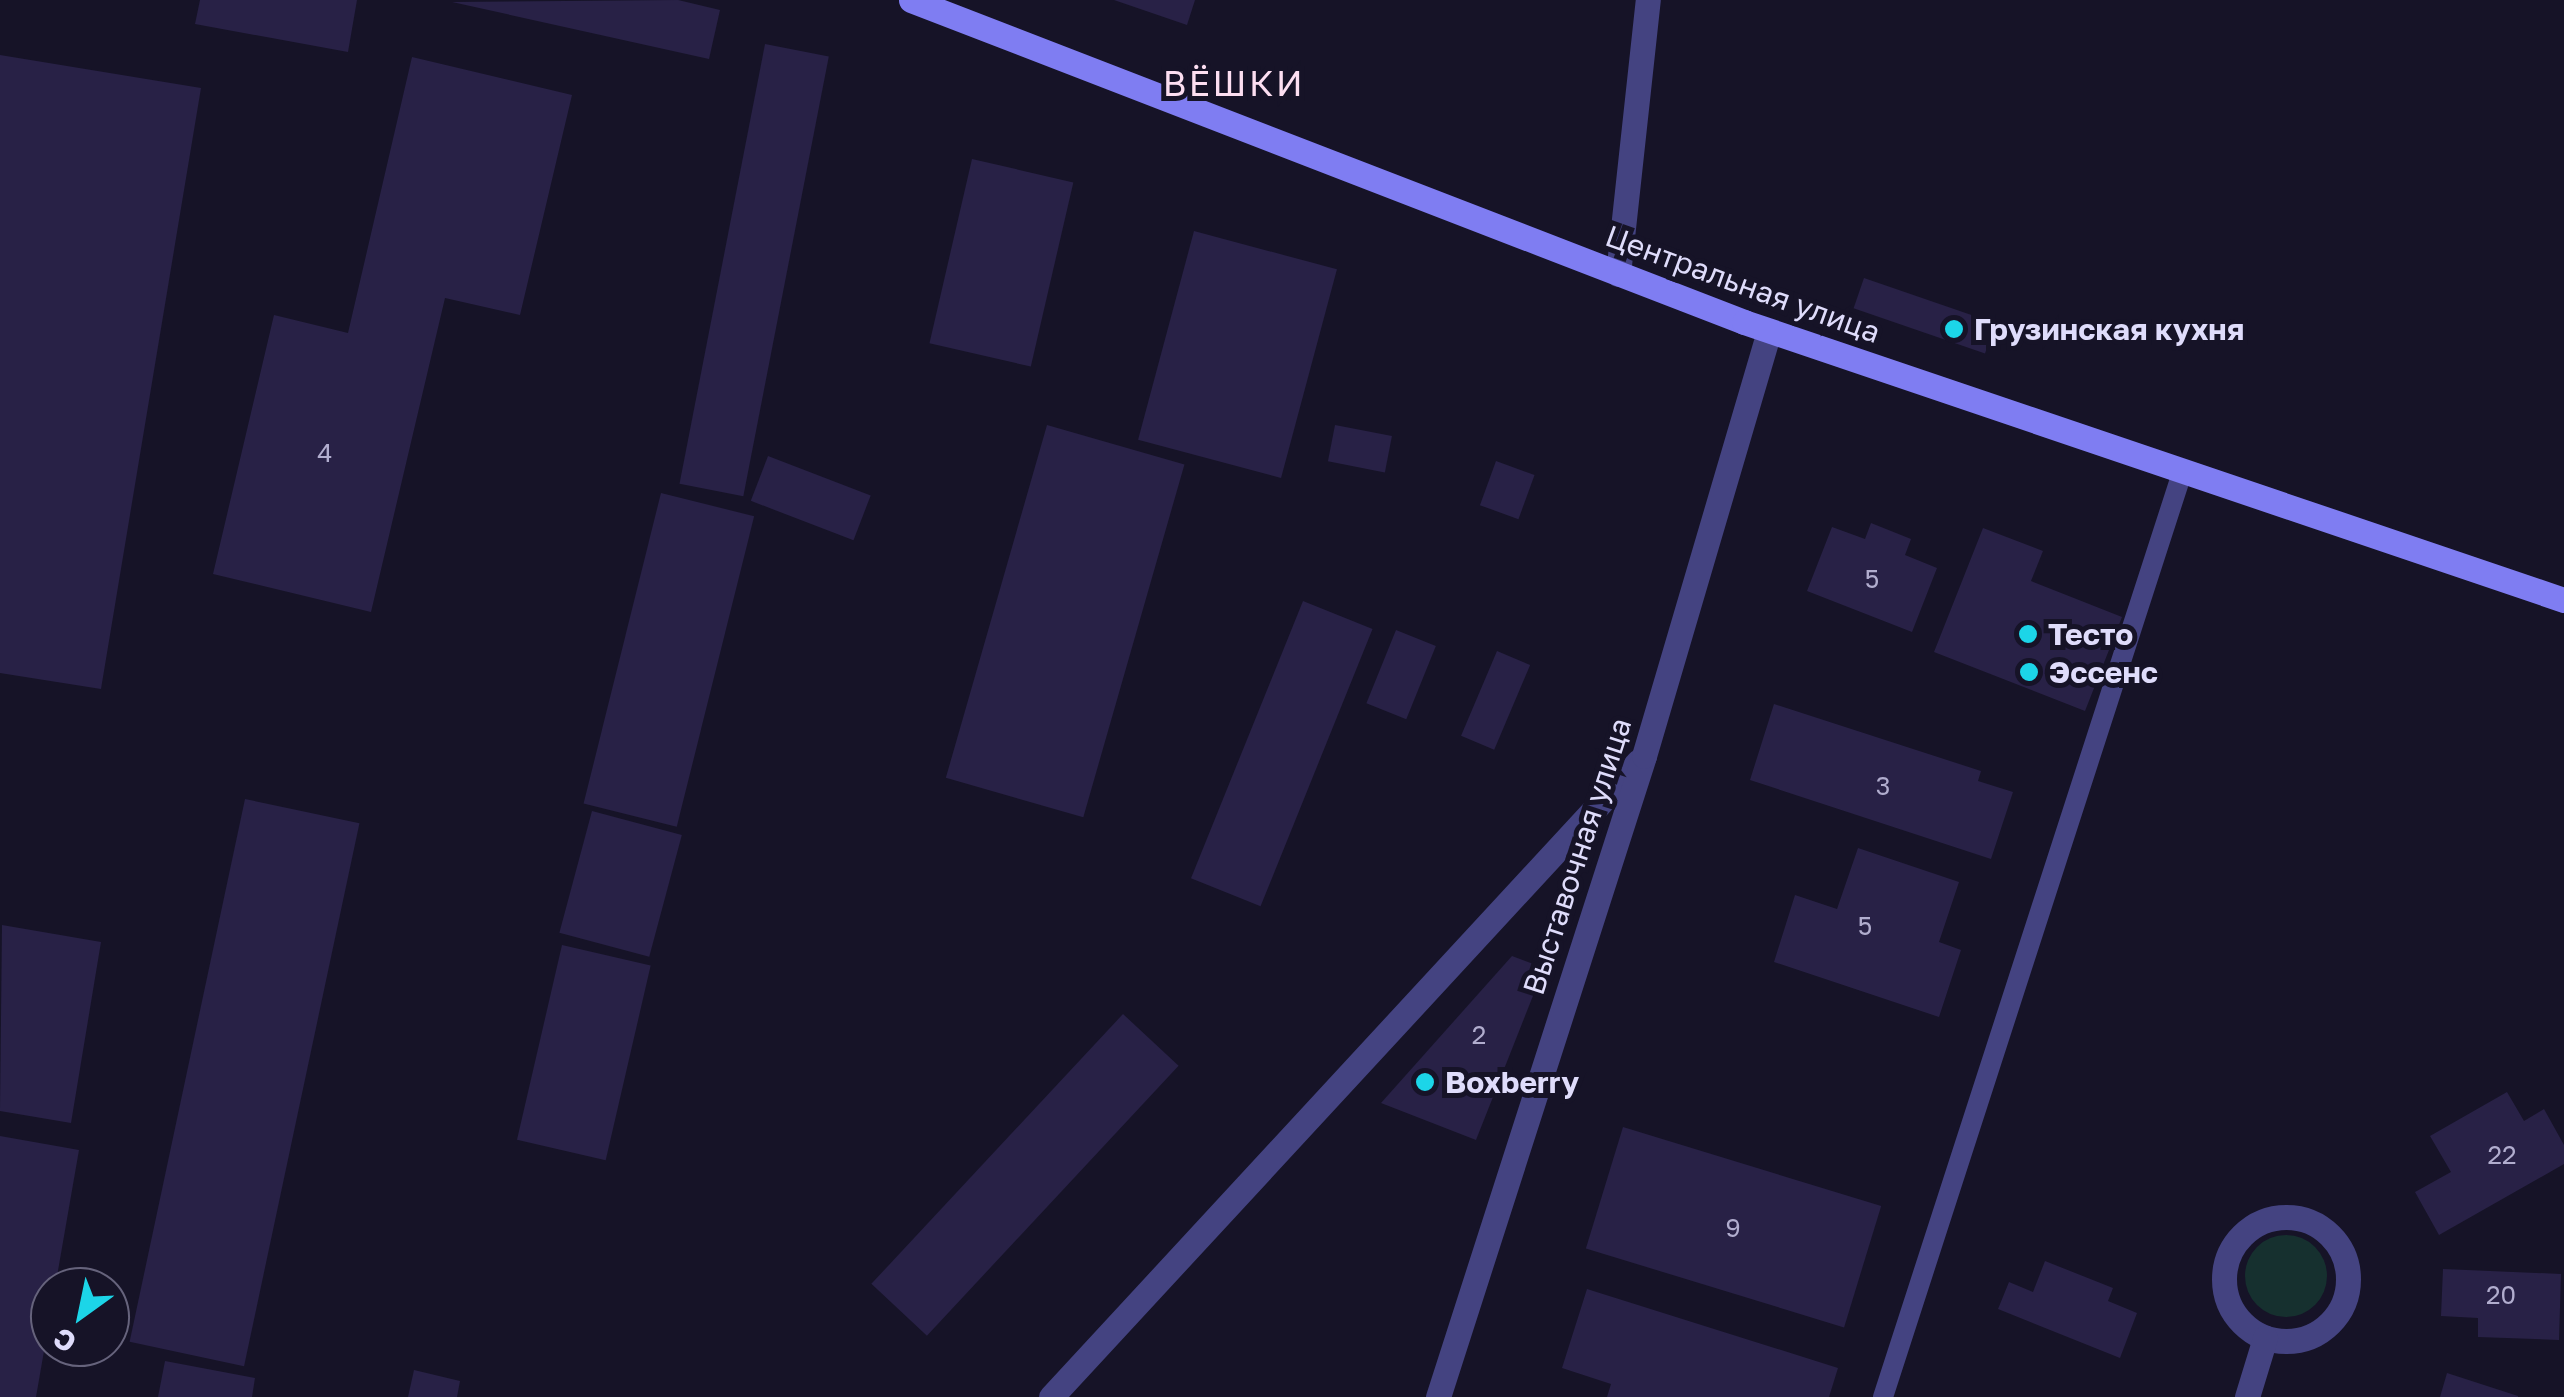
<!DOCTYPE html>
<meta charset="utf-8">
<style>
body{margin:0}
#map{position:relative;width:2564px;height:1397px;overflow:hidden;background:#161327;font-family:"Golos Text",sans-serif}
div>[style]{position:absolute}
.green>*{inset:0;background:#16302f}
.round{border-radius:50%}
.building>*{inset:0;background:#282146;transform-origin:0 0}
.lane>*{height:20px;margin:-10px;padding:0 10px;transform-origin:10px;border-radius:10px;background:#444381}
.street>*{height:25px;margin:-12.5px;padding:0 12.5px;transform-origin:12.5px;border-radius:12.5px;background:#444381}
.street>.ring{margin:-12.5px;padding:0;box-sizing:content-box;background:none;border:25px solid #444381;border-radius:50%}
.secondary>*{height:25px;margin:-12.5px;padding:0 12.5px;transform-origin:12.5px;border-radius:12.5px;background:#7f7df2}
.dots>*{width:28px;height:28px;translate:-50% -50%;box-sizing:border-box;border:5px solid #161327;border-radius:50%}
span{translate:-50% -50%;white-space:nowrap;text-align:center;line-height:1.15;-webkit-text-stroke:10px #161327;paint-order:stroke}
.number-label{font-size:25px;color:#b1adce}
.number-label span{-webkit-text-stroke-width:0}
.street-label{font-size:30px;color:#dfdcfb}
.poi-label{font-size:30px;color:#dfdcfb;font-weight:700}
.left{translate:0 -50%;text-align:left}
.quarter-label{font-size:35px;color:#fcdef1;letter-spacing:2.5px}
.north{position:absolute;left:30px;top:1267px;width:100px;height:100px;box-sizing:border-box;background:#161327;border:2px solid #66637c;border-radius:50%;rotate:213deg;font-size:28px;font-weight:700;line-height:40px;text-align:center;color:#dfdcfb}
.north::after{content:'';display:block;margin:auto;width:35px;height:45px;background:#1cd5e8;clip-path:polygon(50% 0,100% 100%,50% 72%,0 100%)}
</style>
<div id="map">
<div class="green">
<div class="round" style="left:2245px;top:1235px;width:82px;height:82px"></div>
</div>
<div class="building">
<div style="clip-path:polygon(200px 0,357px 0,348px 52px,195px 24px)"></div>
<div style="clip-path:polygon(678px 0,720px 10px,709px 59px,452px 2px)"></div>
<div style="clip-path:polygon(1114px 0,1195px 0,1187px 25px)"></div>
<div style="left:765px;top:44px;width:65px;height:448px;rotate:11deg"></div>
<div style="clip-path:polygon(0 55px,201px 88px,101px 689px,0 673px)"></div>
<div style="clip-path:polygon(412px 57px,572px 95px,520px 315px,445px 298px,371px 612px,213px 574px,274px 315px,348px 333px)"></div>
<div style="left:972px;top:159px;width:104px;height:189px;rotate:13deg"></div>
<div style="left:1194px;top:231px;width:148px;height:216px;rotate:15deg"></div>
<div style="left:1864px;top:278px;width:139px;height:32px;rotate:19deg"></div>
<div style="left:1047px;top:425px;width:143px;height:367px;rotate:16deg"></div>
<div style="left:1335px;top:425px;width:58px;height:37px;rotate:11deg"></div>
<div style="left:768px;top:456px;width:110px;height:48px;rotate:21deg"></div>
<div style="left:1496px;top:461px;width:41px;height:47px;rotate:20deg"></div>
<div style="left:661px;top:493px;width:96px;height:320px;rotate:14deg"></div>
<div style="clip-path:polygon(1871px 523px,1911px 539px,1905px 555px,1937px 568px,1912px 632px,1807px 591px,1832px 527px,1865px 539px)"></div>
<div style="clip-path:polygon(1983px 528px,2043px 551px,2031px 581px,2122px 617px,2085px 711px,1934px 652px)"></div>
<div style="left:1303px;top:601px;width:75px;height:299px;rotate:22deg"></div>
<div style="left:1396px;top:630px;width:43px;height:79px;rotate:22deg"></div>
<div style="left:1497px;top:651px;width:36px;height:92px;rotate:23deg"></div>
<div style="clip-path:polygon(1774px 704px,1981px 771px,1978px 781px,2013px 792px,1991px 859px,1750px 780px)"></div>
<div style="left:245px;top:799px;width:117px;height:555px;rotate:12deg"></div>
<div style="left:592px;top:811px;width:93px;height:126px;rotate:15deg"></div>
<div style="clip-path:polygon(1858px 848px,1959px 882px,1939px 942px,1961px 950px,1939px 1017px,1774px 962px,1795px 895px,1837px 909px)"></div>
<div style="clip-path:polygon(2px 925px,101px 942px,71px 1123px,0 1111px)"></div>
<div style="left:562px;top:945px;width:91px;height:200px;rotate:13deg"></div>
<div style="clip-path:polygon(1512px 956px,1544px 968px,1476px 1140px,1381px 1103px)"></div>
<div style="left:1123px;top:1014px;width:76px;height:369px;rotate:43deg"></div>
<div style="clip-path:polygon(2507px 1092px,2524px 1121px,2544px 1109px,2564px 1145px,2564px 1164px,2439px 1235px,2415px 1192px,2451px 1172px,2430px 1136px)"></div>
<div style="left:1623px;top:1127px;width:270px;height:127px;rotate:17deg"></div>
<div style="clip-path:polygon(0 1136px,79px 1150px,36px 1397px,0 1397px)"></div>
<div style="clip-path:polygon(2045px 1261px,2113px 1288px,2108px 1301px,2137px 1313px,2120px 1358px,1998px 1309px,2009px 1282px,2033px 1292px)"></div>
<div style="clip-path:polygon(2443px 1269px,2561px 1274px,2559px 1340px,2478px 1337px,2478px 1318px,2441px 1316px)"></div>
<div style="clip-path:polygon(1587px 1289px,1838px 1368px,1829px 1397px,1607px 1397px,1611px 1384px,1562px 1368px)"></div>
<div style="clip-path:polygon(165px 1361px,255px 1378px,252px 1397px,158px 1397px)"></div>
<div style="clip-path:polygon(414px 1370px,460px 1381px,457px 1397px,408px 1397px)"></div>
<div style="clip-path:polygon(2447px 1373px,2518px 1396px,2518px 1397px,2440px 1397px)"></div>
</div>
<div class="lane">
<div style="left:1883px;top:1397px;width:974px;rotate:-72.07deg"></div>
</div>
<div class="street">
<div style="left:1618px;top:274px;width:276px;rotate:-83.8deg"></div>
<div class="ring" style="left:2224px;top:1217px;width:99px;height:99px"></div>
<div style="left:1051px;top:1397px;width:865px;rotate:-47.25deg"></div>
<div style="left:1438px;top:1397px;width:673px;rotate:-72.18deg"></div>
<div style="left:1644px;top:756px;width:443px;rotate:-73.6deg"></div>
<div style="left:2247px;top:1397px;width:62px;rotate:-73deg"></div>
</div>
<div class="secondary">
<div style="left:911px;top:0;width:893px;rotate:21.13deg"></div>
<div style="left:1744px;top:322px;width:866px;rotate:18.73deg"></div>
</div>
<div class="dots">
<div style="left:1954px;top:329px;background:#1cd5e8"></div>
<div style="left:2028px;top:634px;background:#1cd5e8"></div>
<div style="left:2029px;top:672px;background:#1cd5e8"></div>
<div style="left:1425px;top:1082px;background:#1cd5e8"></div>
</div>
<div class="number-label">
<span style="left:325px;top:453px">4</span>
<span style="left:1872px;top:579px">5</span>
<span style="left:1883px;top:786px">3</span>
<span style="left:1865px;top:926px">5</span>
<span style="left:1479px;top:1035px">2</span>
<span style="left:2502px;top:1155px">22</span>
<span style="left:1733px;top:1228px">9</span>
<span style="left:2501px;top:1295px">20</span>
</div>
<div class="street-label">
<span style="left:1743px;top:284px;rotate:20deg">Центральная улица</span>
<span style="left:1577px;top:856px;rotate:-72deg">Выставочная улица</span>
</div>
<div class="poi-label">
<span class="left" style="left:1974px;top:329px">Грузинская кухня</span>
<span class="left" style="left:2048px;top:634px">Тесто</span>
<span class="left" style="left:2049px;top:672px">Эссенс</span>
<span class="left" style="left:1445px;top:1082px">Boxberry</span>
</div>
<div class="quarter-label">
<span style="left:1234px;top:83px">ВЁШКИ</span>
</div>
<div class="north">С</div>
</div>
